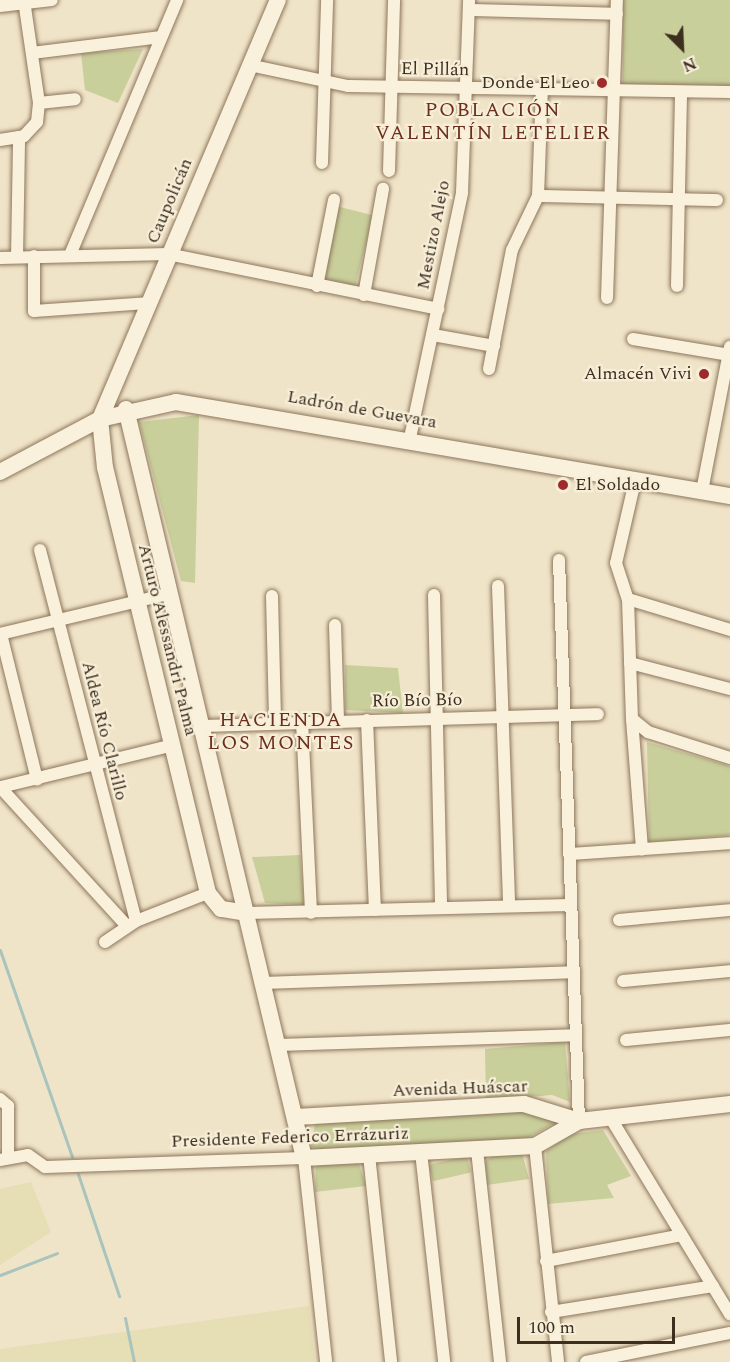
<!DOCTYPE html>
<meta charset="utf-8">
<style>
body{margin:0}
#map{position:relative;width:730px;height:1362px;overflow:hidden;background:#f0e4c8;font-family:Spectral,serif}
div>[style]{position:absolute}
.farmland>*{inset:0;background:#e6deb5}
.green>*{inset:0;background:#c9cf9b;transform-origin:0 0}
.stream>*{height:3px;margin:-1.5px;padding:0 1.5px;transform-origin:1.5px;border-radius:1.5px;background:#a9c4bc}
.roads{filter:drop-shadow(0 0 2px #8d765c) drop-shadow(0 0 2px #8d765c)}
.street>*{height:12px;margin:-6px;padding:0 6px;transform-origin:6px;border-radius:6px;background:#faf1dc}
.secondary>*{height:16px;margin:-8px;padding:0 8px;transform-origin:8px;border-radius:8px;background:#faf1dc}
.dots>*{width:16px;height:16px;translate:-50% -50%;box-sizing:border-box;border:3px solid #f7eed8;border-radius:50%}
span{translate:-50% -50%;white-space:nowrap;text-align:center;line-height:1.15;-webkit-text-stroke:4.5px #f7eed8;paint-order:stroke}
.street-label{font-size:18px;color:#3d2e20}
.poi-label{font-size:18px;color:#3d2e20}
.right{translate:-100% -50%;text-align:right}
.left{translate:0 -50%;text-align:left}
.neighbourhood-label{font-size:20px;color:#6b2e1e;letter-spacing:1.5px}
.north{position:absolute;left:652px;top:18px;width:60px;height:60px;-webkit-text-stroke:4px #f7eed8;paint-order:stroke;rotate:156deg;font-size:16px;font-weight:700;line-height:24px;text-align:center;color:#3d2e20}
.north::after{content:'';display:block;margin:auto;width:21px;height:27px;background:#3d2e20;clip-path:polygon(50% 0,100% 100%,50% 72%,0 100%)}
.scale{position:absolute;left:517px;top:1317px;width:158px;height:27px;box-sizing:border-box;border:3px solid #3d2e20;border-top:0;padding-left:8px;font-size:18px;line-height:21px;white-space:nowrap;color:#3d2e20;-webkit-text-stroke:4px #f7eed8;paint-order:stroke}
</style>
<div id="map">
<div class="farmland">
<div style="clip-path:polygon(31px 1182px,51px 1232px,0 1265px,0 1189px)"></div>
<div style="clip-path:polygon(309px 1306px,315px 1362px,0 1362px,0 1349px)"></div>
</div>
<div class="green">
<div style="left:623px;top:0;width:107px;height:86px"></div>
<div style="clip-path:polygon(143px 49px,118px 103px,85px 90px,81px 53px)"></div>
<div style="left:336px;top:206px;width:38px;height:79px;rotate:14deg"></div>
<div style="clip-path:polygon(199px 415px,195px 583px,181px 581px,139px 422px)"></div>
<div style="clip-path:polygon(345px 665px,398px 668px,403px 713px,345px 710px)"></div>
<div style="clip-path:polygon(647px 742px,730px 766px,730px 835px,649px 843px)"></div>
<div style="clip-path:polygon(300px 855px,304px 905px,265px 903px,252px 857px)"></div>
<div style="clip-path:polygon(565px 1042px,570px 1102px,552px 1095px,486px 1101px,485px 1049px)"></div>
<div style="clip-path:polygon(519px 1111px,558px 1121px,526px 1139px,317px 1151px,311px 1145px,315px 1124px)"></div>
<div style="clip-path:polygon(603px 1130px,631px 1176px,607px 1185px,614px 1198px,548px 1204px,546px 1151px,570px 1134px)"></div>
<div style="clip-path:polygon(522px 1153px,529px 1179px,487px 1185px,485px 1162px,491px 1157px)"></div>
<div style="left:467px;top:1156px;width:17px;height:39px;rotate:77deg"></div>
<div style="clip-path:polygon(358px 1161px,366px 1186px,315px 1192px,316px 1165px)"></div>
</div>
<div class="stream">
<div style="left:0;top:950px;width:219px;rotate:70.8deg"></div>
<div style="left:78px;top:1174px;width:129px;rotate:71.4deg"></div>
<div style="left:0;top:1275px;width:61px;rotate:-21.1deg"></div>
<div style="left:125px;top:1318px;width:45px;rotate:78.4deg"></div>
</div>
<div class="roads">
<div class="street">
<div style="left:0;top:6px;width:52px;rotate:-6.6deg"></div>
<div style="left:469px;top:10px;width:148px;rotate:1.5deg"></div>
<div style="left:32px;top:53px;width:130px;rotate:-7.1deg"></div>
<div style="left:249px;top:65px;width:101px;rotate:12deg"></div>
<div style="left:348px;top:86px;width:382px;rotate:0.9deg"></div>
<div style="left:39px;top:103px;width:36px;rotate:-6deg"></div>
<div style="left:0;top:140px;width:24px;rotate:-9deg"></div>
<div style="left:24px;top:136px;width:19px;rotate:-47deg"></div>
<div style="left:37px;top:122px;width:19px;rotate:-84deg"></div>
<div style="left:39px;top:103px;width:104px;rotate:-98.3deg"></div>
<div style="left:322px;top:163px;width:163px;rotate:-88.2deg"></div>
<div style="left:389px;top:171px;width:171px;rotate:-88.3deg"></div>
<div style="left:538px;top:196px;width:179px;rotate:1.3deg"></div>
<div style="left:70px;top:255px;width:277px;rotate:-67.2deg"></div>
<div style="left:34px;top:256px;width:55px;rotate:90deg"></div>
<div style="left:34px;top:311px;width:113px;rotate:-4deg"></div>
<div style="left:17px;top:257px;width:120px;rotate:-89deg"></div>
<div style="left:0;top:258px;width:168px;rotate:-1.4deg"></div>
<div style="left:168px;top:254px;width:276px;rotate:11.5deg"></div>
<div style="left:317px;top:286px;width:88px;rotate:-78.8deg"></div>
<div style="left:677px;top:286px;width:194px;rotate:-88.8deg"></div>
<div style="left:364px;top:295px;width:108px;rotate:-79.8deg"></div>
<div style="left:607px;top:298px;width:298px;rotate:-88.1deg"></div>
<div style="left:433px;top:335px;width:62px;rotate:10.2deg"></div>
<div style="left:633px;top:339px;width:98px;rotate:9.4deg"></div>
<div style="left:489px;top:369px;width:121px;rotate:-79.1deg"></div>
<div style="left:512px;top:250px;width:60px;rotate:-64.3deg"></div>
<div style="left:538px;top:196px;width:107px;rotate:-87.9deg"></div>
<div style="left:410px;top:438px;width:250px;rotate:-78deg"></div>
<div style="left:462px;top:193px;width:193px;rotate:-87.9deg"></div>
<div style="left:635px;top:481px;width:84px;rotate:103deg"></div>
<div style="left:616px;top:563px;width:38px;rotate:72deg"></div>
<div style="left:628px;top:599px;width:120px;rotate:88.1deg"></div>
<div style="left:632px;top:719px;width:21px;rotate:39deg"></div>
<div style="left:648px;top:732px;width:86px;rotate:17.6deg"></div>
<div style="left:702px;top:491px;width:147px;rotate:-79deg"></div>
<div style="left:40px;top:550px;width:383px;rotate:75.5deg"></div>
<div style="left:559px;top:560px;width:561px;rotate:87.96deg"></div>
<div style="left:498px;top:586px;width:320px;rotate:88deg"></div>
<div style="left:434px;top:595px;width:313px;rotate:88.7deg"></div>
<div style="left:272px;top:596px;width:126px;rotate:88.6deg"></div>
<div style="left:628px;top:599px;width:107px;rotate:16.9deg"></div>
<div style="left:335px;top:625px;width:95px;rotate:88.2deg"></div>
<div style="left:0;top:634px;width:173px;rotate:-13.4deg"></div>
<div style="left:1px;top:634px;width:150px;rotate:76.1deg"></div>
<div style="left:630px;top:663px;width:103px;rotate:14.6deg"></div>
<div style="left:632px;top:719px;width:131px;rotate:85.6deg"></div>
<div style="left:367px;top:720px;width:190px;rotate:87.6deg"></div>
<div style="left:302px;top:721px;width:192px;rotate:87.3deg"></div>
<div style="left:201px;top:726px;width:397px;rotate:-1.7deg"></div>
<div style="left:0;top:787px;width:188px;rotate:47.6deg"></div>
<div style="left:1px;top:787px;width:177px;rotate:-13.7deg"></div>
<div style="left:569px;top:854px;width:161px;rotate:-3.9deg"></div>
<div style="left:247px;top:913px;width:323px;rotate:-1.4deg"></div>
<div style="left:619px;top:920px;width:111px;rotate:-5.1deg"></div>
<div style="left:105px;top:942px;width:37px;rotate:-34deg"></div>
<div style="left:136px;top:921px;width:77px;rotate:-21.3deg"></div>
<div style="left:623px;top:981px;width:107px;rotate:-5.3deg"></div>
<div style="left:263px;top:983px;width:309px;rotate:-2deg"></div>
<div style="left:626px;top:1040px;width:104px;rotate:-5.5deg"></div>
<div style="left:279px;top:1045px;width:295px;rotate:-1.9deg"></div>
<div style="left:0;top:1099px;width:11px;rotate:41deg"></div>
<div style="left:8px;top:1106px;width:52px;rotate:90deg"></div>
<div style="left:610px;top:1117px;width:231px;rotate:58.7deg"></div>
<div style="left:535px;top:1146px;width:217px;rotate:83.9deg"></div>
<div style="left:477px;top:1150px;width:213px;rotate:83.8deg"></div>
<div style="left:421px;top:1152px;width:211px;rotate:83.7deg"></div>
<div style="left:369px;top:1155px;width:208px;rotate:83.9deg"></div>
<div style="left:0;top:1160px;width:28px;rotate:-10deg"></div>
<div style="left:28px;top:1155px;width:21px;rotate:35deg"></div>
<div style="left:45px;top:1167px;width:259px;rotate:-2deg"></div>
<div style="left:304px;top:1158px;width:205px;rotate:83.8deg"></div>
<div style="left:546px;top:1261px;width:138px;rotate:-10.8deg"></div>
<div style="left:551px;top:1312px;width:164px;rotate:-9.1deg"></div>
<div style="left:586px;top:1362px;width:147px;rotate:-11.4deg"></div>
</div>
<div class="secondary">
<div style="left:126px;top:409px;width:770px;rotate:76.63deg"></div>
<div style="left:304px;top:1158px;width:231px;rotate:-3deg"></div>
<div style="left:535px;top:1146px;width:51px;rotate:-29.6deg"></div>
<div style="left:0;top:472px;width:113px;rotate:-27.9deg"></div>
<div style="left:100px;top:419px;width:78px;rotate:-12.6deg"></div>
<div style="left:176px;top:402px;width:562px;rotate:9.63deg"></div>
<div style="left:247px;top:913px;width:26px;rotate:-171deg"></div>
<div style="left:221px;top:909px;width:21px;rotate:-129deg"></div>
<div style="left:208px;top:893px;width:437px;rotate:-103.6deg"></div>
<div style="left:105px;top:468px;width:49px;rotate:-95.8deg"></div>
<div style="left:100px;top:419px;width:455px;rotate:-67deg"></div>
<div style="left:296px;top:1117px;width:228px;rotate:-3.3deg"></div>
<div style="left:524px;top:1104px;width:58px;rotate:17.2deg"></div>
<div style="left:579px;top:1121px;width:152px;rotate:-6.4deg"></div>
</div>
</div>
<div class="dots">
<div style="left:602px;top:83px;background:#9e2a2b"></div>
<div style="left:704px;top:374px;background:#9e2a2b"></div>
<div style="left:563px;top:485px;background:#9e2a2b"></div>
</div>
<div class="street-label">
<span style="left:435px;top:70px;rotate:1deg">El Pillán</span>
<span style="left:170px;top:201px;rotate:-67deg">Caupolicán</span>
<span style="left:434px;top:235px;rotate:-79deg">Mestizo Alejo</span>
<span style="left:362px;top:410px;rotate:10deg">Ladrón de Guevara</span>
<span style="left:167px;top:640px;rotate:76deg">Arturo Alessandri Palma</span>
<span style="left:417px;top:701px;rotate:-1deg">Río Bío Bío</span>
<span style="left:104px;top:731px;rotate:76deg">Aldea Río Clarillo</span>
<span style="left:460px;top:1089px;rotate:-2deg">Avenida Huáscar</span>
<span style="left:290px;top:1138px;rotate:-2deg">Presidente Federico Errázuriz</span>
</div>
<div class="poi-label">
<span class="right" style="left:590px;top:83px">Donde El Leo</span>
<span class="right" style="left:692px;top:374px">Almacén Vivi</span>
<span class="left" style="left:575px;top:485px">El Soldado</span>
</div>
<div class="neighbourhood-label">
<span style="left:493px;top:122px">POBLACIÓN<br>VALENTÍN LETELIER</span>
<span style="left:281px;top:732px">HACIENDA<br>LOS MONTES</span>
</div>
<div class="north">N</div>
<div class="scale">100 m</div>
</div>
